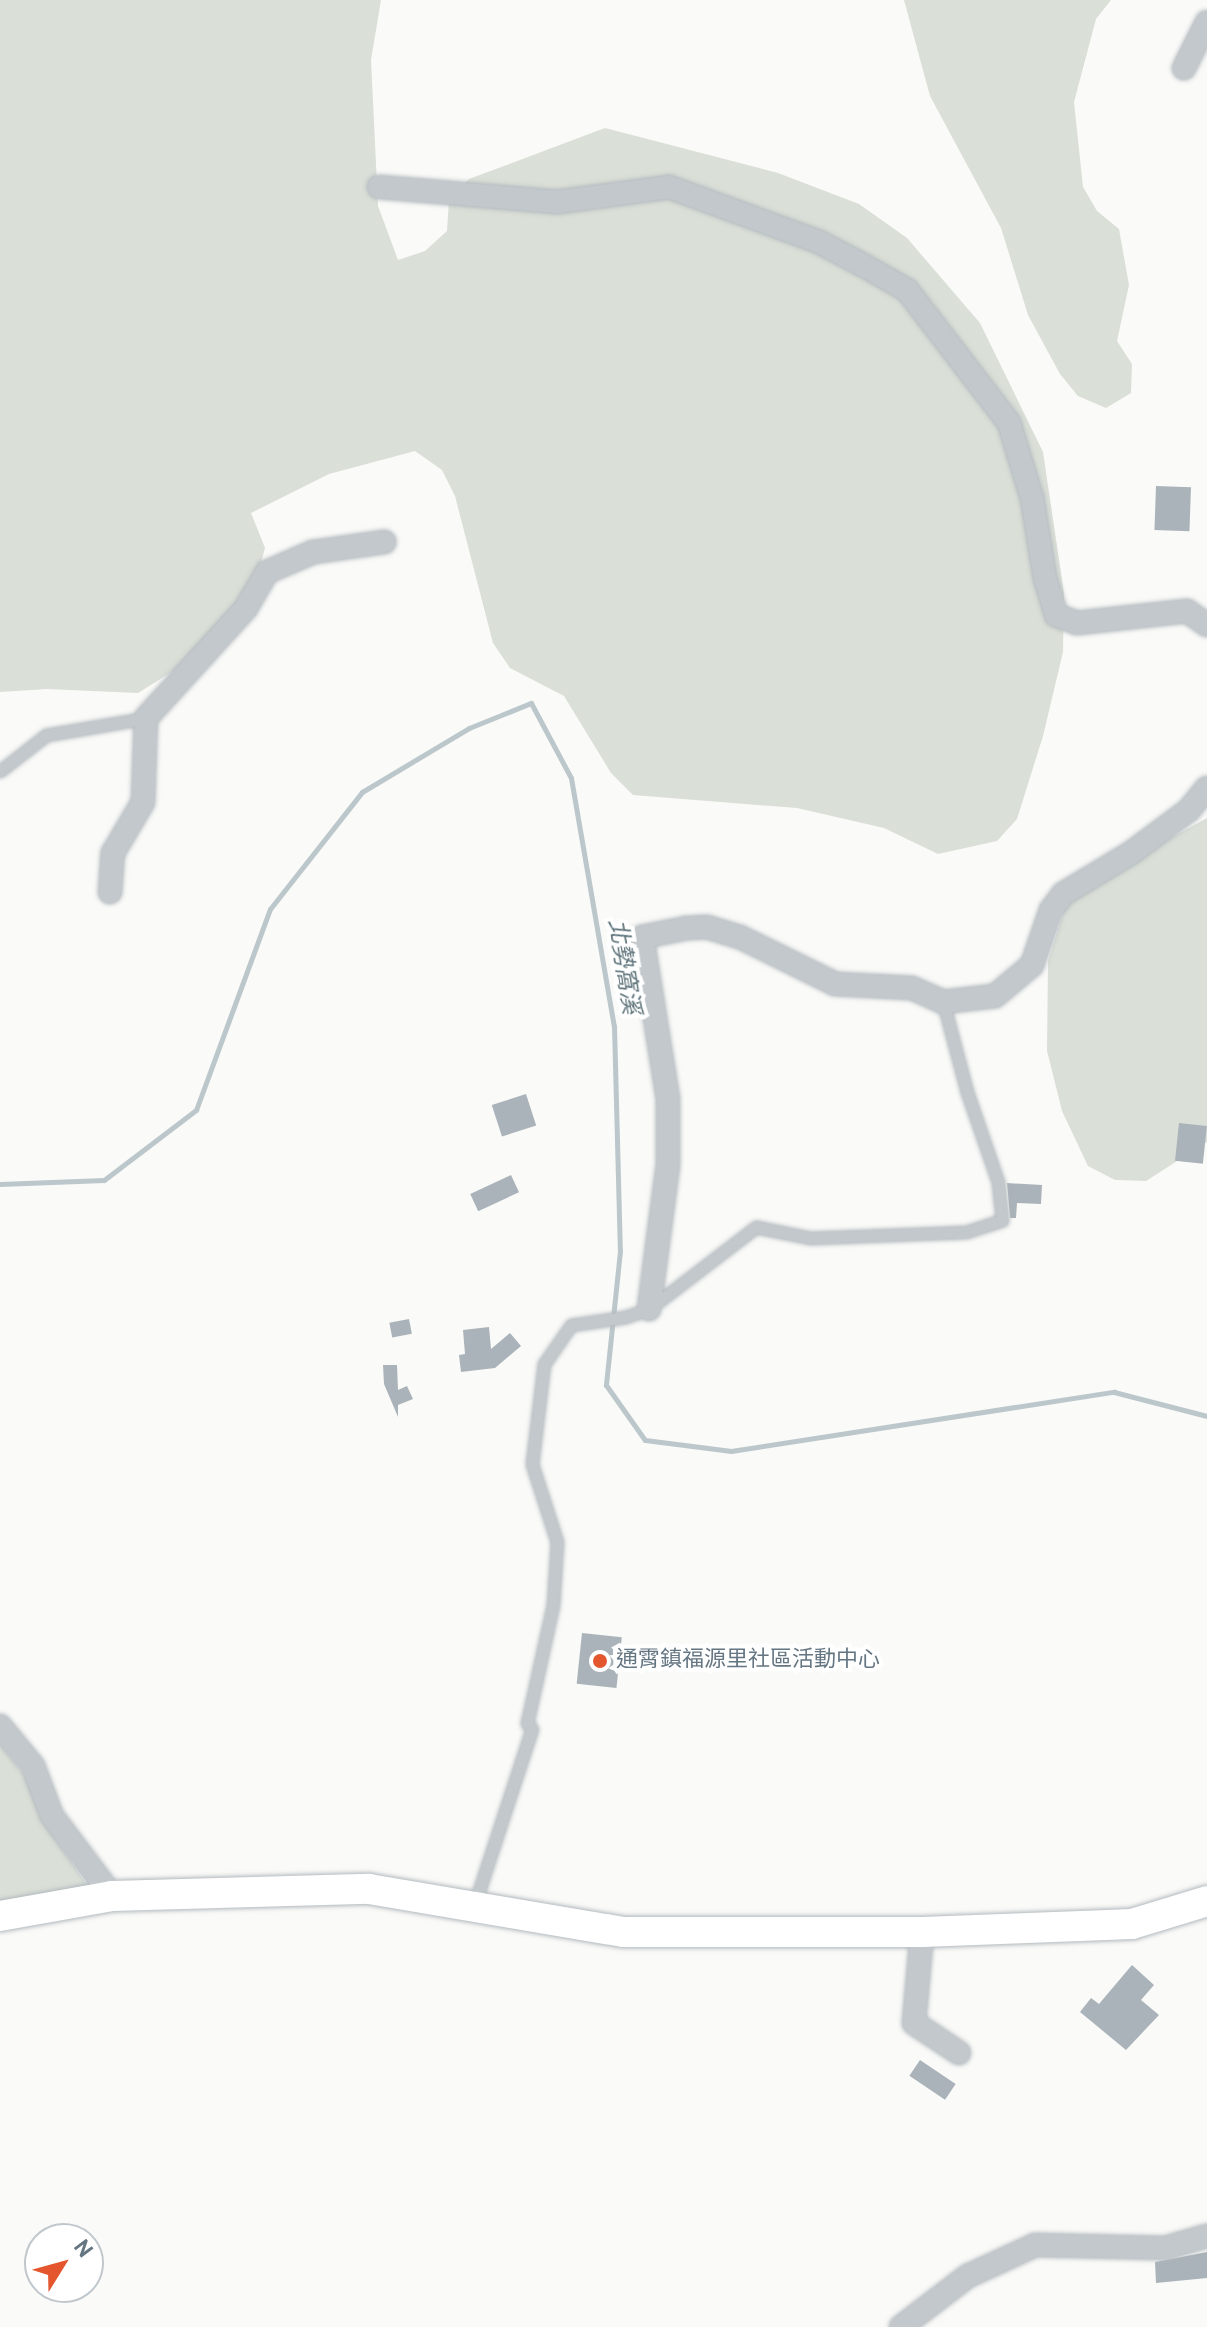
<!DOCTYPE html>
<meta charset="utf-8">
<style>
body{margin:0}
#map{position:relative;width:1207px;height:2327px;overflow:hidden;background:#fafaf8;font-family:Overpass,"Noto Sans TC",sans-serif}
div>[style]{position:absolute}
.green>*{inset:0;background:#dadfd7}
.stream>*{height:5px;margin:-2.5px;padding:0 2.5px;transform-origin:2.5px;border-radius:2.5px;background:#bbc7cb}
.building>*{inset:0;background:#aab3b9;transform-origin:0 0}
.roads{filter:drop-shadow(0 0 2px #b3babf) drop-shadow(0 0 2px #b3babf)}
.lane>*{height:11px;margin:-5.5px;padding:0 5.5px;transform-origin:5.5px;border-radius:5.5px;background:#c3c8cc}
.street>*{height:22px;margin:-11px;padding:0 11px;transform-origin:11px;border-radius:11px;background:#c3c8cc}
.secondary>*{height:30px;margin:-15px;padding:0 15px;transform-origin:15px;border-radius:15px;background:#fff}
.dots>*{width:22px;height:22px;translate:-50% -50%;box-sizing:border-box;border:4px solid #fff;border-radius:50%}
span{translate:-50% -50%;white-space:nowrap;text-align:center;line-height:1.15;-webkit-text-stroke:8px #fff;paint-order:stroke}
.poi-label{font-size:22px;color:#657683}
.left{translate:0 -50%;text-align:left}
.water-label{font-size:24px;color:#60757c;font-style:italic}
.north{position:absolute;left:24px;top:2223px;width:80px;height:80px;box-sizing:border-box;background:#fff;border:2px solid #c1c8cd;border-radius:50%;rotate:53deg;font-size:22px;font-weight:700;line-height:32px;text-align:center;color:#657683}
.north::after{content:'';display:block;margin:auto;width:28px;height:36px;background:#e4572e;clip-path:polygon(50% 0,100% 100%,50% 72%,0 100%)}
</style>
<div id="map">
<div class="green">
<div style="clip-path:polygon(0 0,381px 0,371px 60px,378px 206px,398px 260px,425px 251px,447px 231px,449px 200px,469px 179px,605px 128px,778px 173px,859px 204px,907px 238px,980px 323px,1043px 452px,1064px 593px,1063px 652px,1043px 736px,1017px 819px,997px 841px,938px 854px,884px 828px,797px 808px,633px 795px,611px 773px,564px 696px,510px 668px,493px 643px,455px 496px,442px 470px,415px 451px,329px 474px,251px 513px,265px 548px,250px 603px,186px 663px,138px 693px,47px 689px,0 692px)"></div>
<div style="clip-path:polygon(904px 0,1111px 0,1096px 19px,1074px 102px,1083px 187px,1097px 211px,1119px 229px,1129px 285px,1117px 341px,1132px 364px,1131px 393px,1106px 408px,1078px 396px,1060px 374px,1028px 315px,1001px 228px,930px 96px)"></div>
<div style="clip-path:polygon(1207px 818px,1207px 1142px,1146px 1181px,1115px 1180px,1088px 1166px,1062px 1111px,1047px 1051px,1048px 961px,1066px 904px,1089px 883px)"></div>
<div style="clip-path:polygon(0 1744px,29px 1781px,39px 1814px,90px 1890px,0 1909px)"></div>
</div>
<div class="stream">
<div style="left:0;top:1184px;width:104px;rotate:-2.2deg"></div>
<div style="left:104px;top:1180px;width:116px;rotate:-37.3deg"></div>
<div style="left:196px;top:1110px;width:214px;rotate:-69.8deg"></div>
<div style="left:270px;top:909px;width:149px;rotate:-51.8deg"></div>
<div style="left:362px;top:792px;width:125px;rotate:-30.9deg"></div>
<div style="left:469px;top:728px;width:67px;rotate:-22deg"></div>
<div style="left:531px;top:703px;width:85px;rotate:61.9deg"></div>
<div style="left:571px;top:778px;width:252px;rotate:80.2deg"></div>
<div style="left:614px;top:1026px;width:225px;rotate:88.5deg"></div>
<div style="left:620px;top:1251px;width:135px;rotate:96deg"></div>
<div style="left:606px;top:1385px;width:67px;rotate:54.7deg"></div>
<div style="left:645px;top:1440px;width:87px;rotate:7.3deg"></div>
<div style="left:731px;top:1451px;width:388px;rotate:-8.8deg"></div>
<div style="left:1114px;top:1392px;width:96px;rotate:14.5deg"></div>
</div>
<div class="building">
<div style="left:1156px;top:486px;width:35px;height:44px;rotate:2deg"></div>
<div style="left:526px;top:1094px;width:33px;height:36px;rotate:72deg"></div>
<div style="left:1179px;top:1123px;width:28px;height:38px;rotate:6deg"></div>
<div style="left:511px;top:1175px;width:19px;height:45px;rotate:65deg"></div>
<div style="clip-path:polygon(1007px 1183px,1042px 1185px,1041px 1204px,1017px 1203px,1016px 1218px,1010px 1218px)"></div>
<div style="left:409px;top:1319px;width:15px;height:20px;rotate:79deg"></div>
<div style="clip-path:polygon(489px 1327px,491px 1349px,510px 1333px,521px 1346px,495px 1368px,461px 1372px,459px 1355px,465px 1354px,463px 1330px)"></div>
<div style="clip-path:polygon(383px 1365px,397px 1365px,398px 1390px,407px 1386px,413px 1399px,398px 1405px,398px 1417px,384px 1384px)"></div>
<div style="left:582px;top:1633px;width:40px;height:51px;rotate:6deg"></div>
<div style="clip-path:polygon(1132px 1965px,1154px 1985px,1141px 2000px,1159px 2015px,1126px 2050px,1080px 2012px,1091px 1998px,1099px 2004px)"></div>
<div style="left:920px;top:2060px;width:43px;height:19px;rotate:34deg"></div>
<div style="clip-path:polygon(1207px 2252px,1207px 2278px,1156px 2283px,1155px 2262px)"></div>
</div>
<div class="roads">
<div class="lane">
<div style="left:0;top:771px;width:58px;rotate:-38deg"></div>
<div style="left:46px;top:735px;width:101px;rotate:-9.6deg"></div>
<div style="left:474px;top:1906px;width:186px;rotate:-71.9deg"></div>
<div style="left:532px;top:1729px;width:8px;rotate:-130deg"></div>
<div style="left:527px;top:1723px;width:121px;rotate:-77.6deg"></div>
<div style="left:553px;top:1605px;width:63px;rotate:-86.4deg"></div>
<div style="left:557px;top:1542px;width:82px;rotate:-107.8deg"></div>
<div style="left:532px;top:1464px;width:101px;rotate:-83.2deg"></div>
<div style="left:544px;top:1364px;width:47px;rotate:-55.3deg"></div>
<div style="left:571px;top:1325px;width:55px;rotate:-8.4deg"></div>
<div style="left:625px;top:1317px;width:25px;rotate:-18deg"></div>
<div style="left:649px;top:1309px;width:135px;rotate:-37.5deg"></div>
<div style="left:756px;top:1227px;width:55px;rotate:11.5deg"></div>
<div style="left:810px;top:1238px;width:156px;rotate:-2.2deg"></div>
<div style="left:966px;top:1232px;width:38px;rotate:-18deg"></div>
<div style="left:1002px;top:1220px;width:38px;rotate:-96deg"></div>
<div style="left:998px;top:1182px;width:95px;rotate:-109deg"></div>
<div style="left:967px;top:1092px;width:93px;rotate:-104.9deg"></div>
</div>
<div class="street">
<div style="left:1184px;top:68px;width:51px;rotate:-63.4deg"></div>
<div style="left:379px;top:187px;width:179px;rotate:4.8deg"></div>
<div style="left:557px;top:202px;width:113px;rotate:-7.6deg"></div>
<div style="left:669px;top:187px;width:160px;rotate:20.1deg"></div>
<div style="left:819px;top:242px;width:50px;rotate:27.6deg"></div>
<div style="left:863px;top:265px;width:51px;rotate:29.6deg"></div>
<div style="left:907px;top:290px;width:168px;rotate:52.5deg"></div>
<div style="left:1009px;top:423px;width:78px;rotate:73deg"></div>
<div style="left:1032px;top:498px;width:81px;rotate:80.8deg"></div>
<div style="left:1045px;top:578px;width:39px;rotate:73deg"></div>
<div style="left:1056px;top:615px;width:22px;rotate:21deg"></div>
<div style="left:1077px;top:623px;width:111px;rotate:-6.2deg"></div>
<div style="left:1187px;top:611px;width:24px;rotate:35deg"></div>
<div style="left:110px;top:892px;width:39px;rotate:-86deg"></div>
<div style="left:113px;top:853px;width:59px;rotate:-59.5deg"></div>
<div style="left:143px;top:802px;width:84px;rotate:-88deg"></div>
<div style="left:146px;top:718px;width:149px;rotate:-47.7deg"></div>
<div style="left:246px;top:608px;width:42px;rotate:-59.7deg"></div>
<div style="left:267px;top:572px;width:50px;rotate:-23.5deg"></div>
<div style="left:313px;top:552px;width:72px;rotate:-8deg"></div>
<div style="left:649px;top:1309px;width:145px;rotate:-82.5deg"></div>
<div style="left:668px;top:1165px;width:66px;rotate:-90deg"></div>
<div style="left:668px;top:1099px;width:164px;rotate:-99.1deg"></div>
<div style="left:642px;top:937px;width:46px;rotate:-11.3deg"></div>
<div style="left:687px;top:928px;width:20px;rotate:-3deg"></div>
<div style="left:707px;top:927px;width:34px;rotate:17deg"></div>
<div style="left:740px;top:937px;width:106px;rotate:26.3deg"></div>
<div style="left:835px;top:984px;width:77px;rotate:3deg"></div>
<div style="left:912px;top:988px;width:34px;rotate:24deg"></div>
<div style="left:943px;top:1002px;width:52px;rotate:-6.6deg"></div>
<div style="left:995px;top:996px;width:48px;rotate:-40deg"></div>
<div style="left:1032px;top:965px;width:58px;rotate:-70.9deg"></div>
<div style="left:1051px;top:910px;width:20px;rotate:-53deg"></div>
<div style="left:1063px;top:894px;width:79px;rotate:-31.1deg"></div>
<div style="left:1131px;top:853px;width:72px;rotate:-36.6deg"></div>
<div style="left:1189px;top:810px;width:28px;rotate:-51deg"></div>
<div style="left:0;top:1726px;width:52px;rotate:50.5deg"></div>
<div style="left:33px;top:1766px;width:53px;rotate:69.2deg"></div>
<div style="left:52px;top:1816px;width:100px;rotate:53.1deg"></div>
<div style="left:922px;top:1932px;width:91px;rotate:95deg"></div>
<div style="left:914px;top:2023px;width:54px;rotate:33.7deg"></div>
<div style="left:901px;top:2327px;width:84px;rotate:-37.3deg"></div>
<div style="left:968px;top:2276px;width:74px;rotate:-24.8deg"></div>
<div style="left:1035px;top:2245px;width:130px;rotate:1.3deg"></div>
<div style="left:1165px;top:2248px;width:44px;rotate:-15.9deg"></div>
</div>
<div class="secondary">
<div style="left:0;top:1916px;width:114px;rotate:-10.1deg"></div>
<div style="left:112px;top:1896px;width:257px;rotate:-1.6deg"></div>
<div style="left:369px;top:1889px;width:258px;rotate:9.6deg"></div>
<div style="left:623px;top:1932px;width:299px"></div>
<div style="left:922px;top:1932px;width:210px;rotate:-2.2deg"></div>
<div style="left:1132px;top:1924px;width:78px;rotate:-17deg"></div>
</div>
</div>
<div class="dots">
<div style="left:600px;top:1661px;background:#e4572e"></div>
</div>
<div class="poi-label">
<span class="left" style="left:616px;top:1661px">通霄鎮福源里社區活動中心</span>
</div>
<div class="water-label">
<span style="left:622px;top:967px;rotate:81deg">北勢窩溪</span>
</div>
<div class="north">N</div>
</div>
